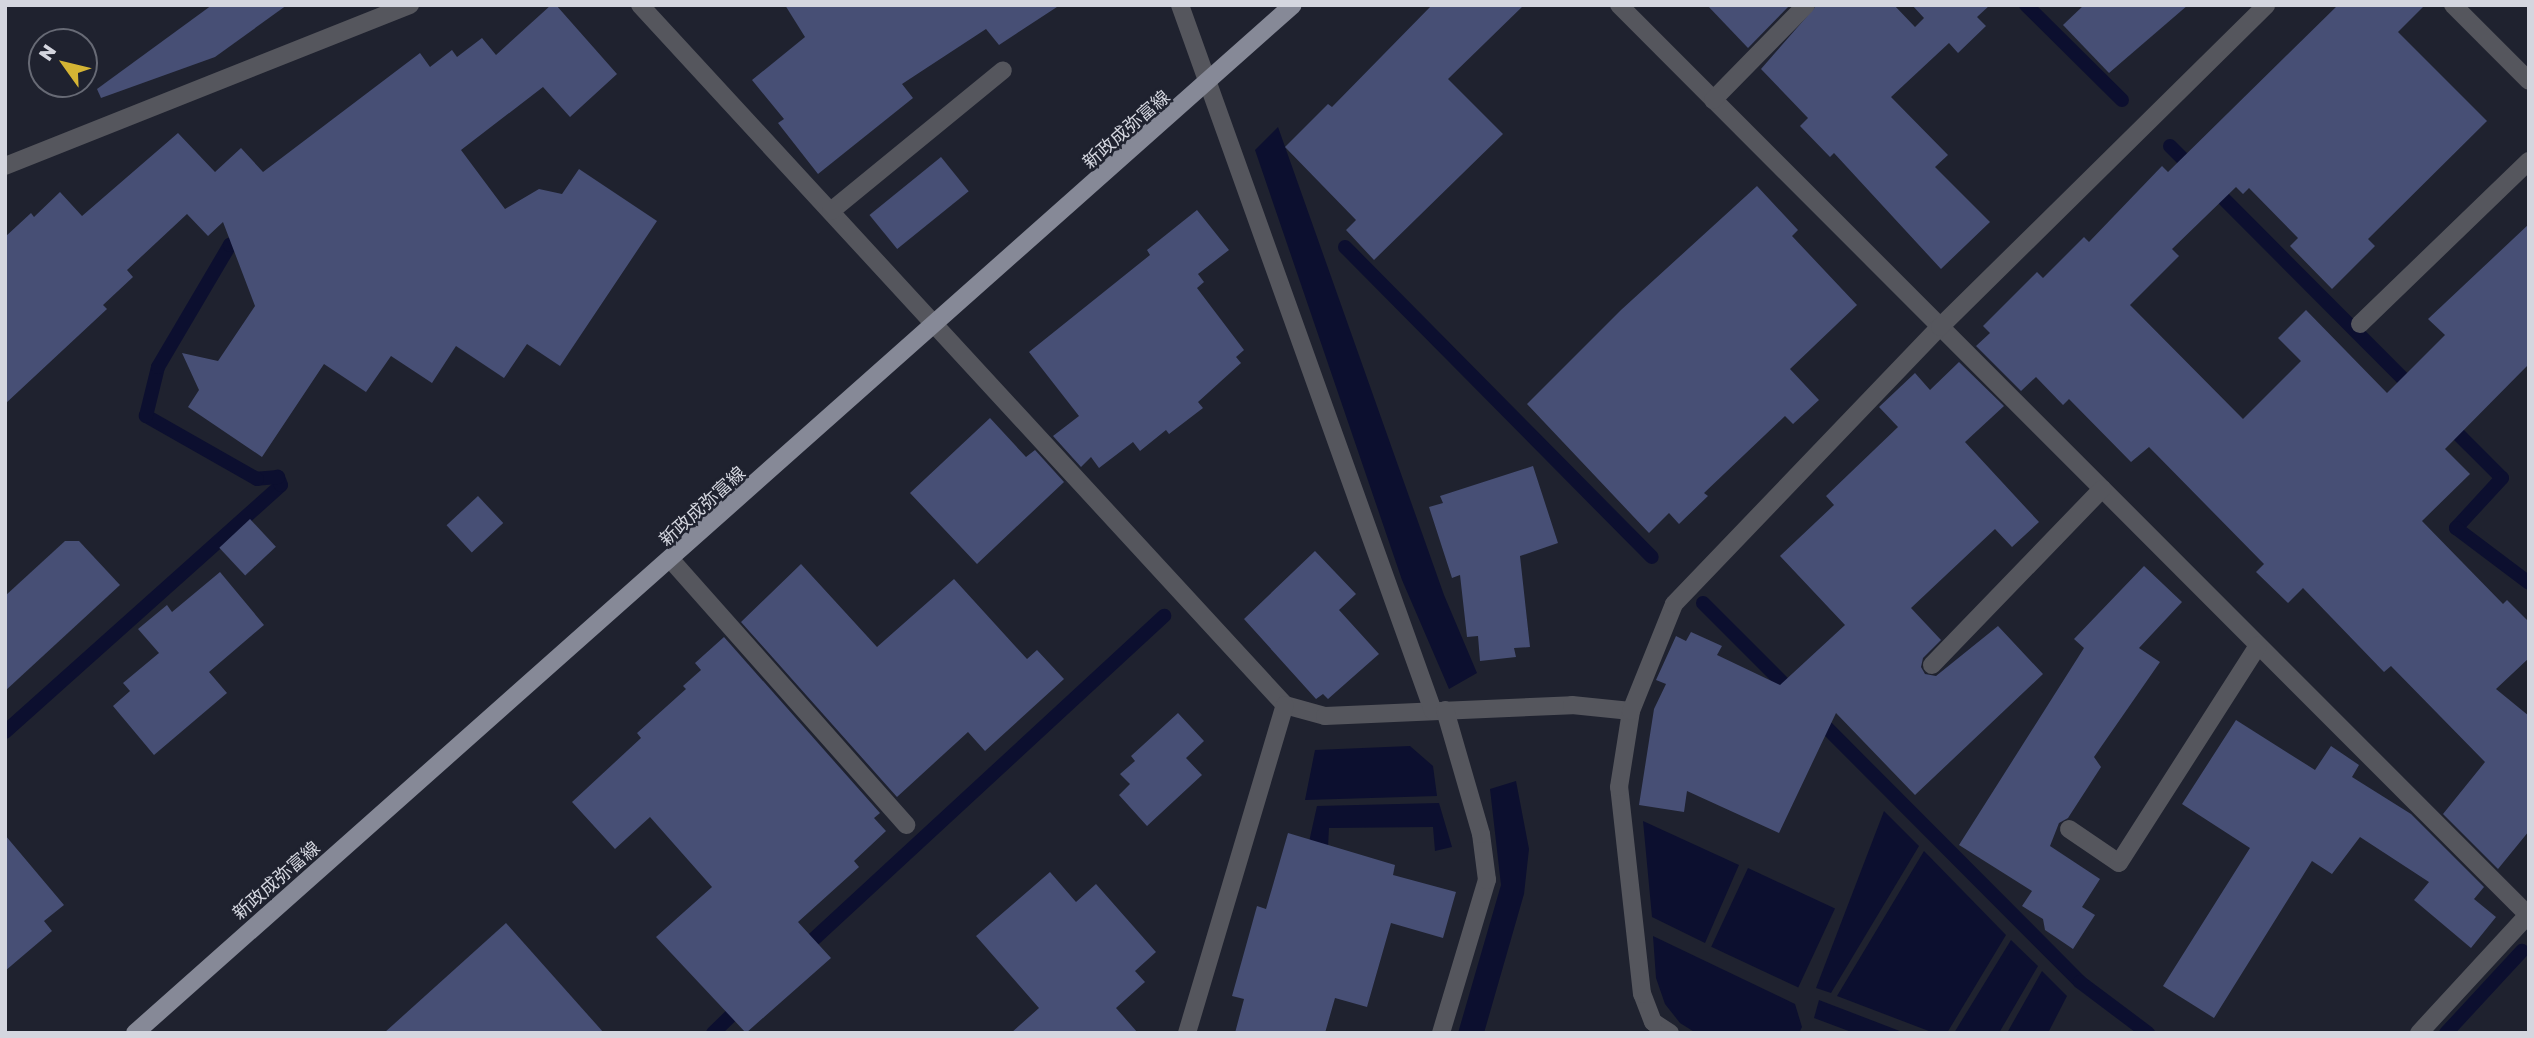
<!DOCTYPE html>
<meta charset="utf-8">
<style>
body{margin:0}
#map{position:relative;width:2534px;height:1038px;overflow:hidden;background:#1f222f;font-family:"Golos Text","Noto Sans JP",sans-serif}
div>[style]{position:absolute}
.water>*{inset:0;background:#0c0f2f;transform-origin:0 0}
.stream>*{height:14px;margin:-7px;padding:0 7px;transform-origin:7px;border-radius:7px;background:#0c0f2f}
.building>*{inset:0;background:#474f75;transform-origin:0 0}
.minor>*{height:18px;margin:-9px;padding:0 9px;transform-origin:9px;border-radius:9px;background:#55565d}
.major>*{height:18px;margin:-9px;padding:0 9px;transform-origin:9px;border-radius:9px;background:#868997}
span{translate:-50% -50%;white-space:nowrap;text-align:center;line-height:1.15;-webkit-text-stroke:5px #1f222f;paint-order:stroke}
.street-label{font-size:18px;color:#d4d6df}
.frame{position:absolute;inset:0;border:7px solid #d4d6df;pointer-events:none}
.north{position:absolute;left:28px;top:28px;width:70px;height:70px;box-sizing:border-box;background:#1f222f;border:2px solid #676a75;border-radius:50%;rotate:304deg;font-size:19px;font-weight:700;line-height:28px;text-align:center;color:#d4d6df}
.north::after{content:'';display:block;margin:auto;width:24px;height:32px;background:#d5b534;clip-path:polygon(50% 0,100% 100%,50% 72%,0 100%)}
</style>
<div id="map">
<div class="water">
<div style="clip-path:polygon(1278px 127px,1444px 595px,1477px 673px,1449px 689px,1402px 580px,1255px 150px)"></div>
<div style="clip-path:polygon(1410px 746px,1433px 766px,1437px 796px,1305px 800px,1315px 750px)"></div>
<div style="clip-path:polygon(1516px 781px,1529px 849px,1524px 894px,1484px 1033px,1458px 1033px,1501px 885px,1490px 789px)"></div>
<div style="clip-path:polygon(1439px 803px,1452px 847px,1435px 851px,1433px 827px,1329px 828px,1328px 847px,1309px 842px,1317px 806px)"></div>
<div style="clip-path:polygon(1884px 811px,1919px 846px,1831px 993px,1816px 988px)"></div>
<div style="clip-path:polygon(1643px 821px,1739px 865px,1705px 943px,1652px 917px)"></div>
<div style="clip-path:polygon(1924px 851px,2006px 935px,1947px 1033px,1934px 1033px,1837px 996px)"></div>
<div style="left:1748px;top:868px;width:96px;height:87px;rotate:25deg"></div>
<div style="clip-path:polygon(1653px 936px,1795px 1004px,1802px 1027px,1799px 1033px,1696px 1033px,1680px 1023px,1665px 1004px,1656px 978px)"></div>
<div style="clip-path:polygon(2011px 940px,2038px 966px,1999px 1033px,1954px 1033px)"></div>
<div style="clip-path:polygon(2042px 971px,2067px 996px,2048px 1033px,2007px 1033px)"></div>
<div style="clip-path:polygon(1819px 1000px,1905px 1033px,1854px 1033px,1814px 1018px)"></div>
</div>
<div class="stream">
<div style="left:2026px;top:5px;width:135px;rotate:44.7deg"></div>
<div style="left:2170px;top:146px;width:34px;rotate:45deg"></div>
<div style="left:2211px;top:186px;width:288px;rotate:45.1deg"></div>
<div style="left:1345px;top:247px;width:436px;rotate:45.3deg"></div>
<div style="left:2446px;top:422px;width:79px;rotate:45deg"></div>
<div style="left:2502px;top:478px;width:68px;rotate:132.6deg"></div>
<div style="left:2456px;top:528px;width:91px;rotate:37deg"></div>
<div style="left:1703px;top:603px;width:132px;rotate:45deg"></div>
<div style="left:1815px;top:716px;width:375px;rotate:45.1deg"></div>
<div style="left:2080px;top:982px;width:85px;rotate:36.9deg"></div>
<div style="left:5px;top:732px;width:370px;rotate:-41.8deg"></div>
<div style="left:281px;top:485px;width:9px;rotate:-111deg"></div>
<div style="left:278px;top:477px;width:21px;rotate:175deg"></div>
<div style="left:257px;top:479px;width:128px;rotate:-150.4deg"></div>
<div style="left:146px;top:416px;width:50px;rotate:-76.2deg"></div>
<div style="left:158px;top:367px;width:142px;rotate:-59.5deg"></div>
<div style="left:230px;top:245px;width:20px;rotate:-18deg"></div>
<div style="left:802px;top:950px;width:493px;rotate:-42.7deg"></div>
<div style="left:713px;top:1033px;width:42px;rotate:-44deg"></div>
<div style="left:2446px;top:1033px;width:112px;rotate:-47.2deg"></div>
</div>
<div class="building">
<div style="clip-path:polygon(212px 5px,287px 5px,215px 57px,101px 98px,97px 89px)"></div>
<div style="clip-path:polygon(551px 5px,556px 5px,617px 74px,570px 117px,543px 87px,461px 150px,505px 209px,539px 189px,562px 194px,579px 169px,657px 221px,560px 366px,527px 344px,504px 378px,456px 346px,432px 383px,391px 356px,366px 392px,324px 364px,262px 457px,188px 407px,199px 390px,182px 353px,218px 361px,255px 306px,223px 222px,208px 236px,187px 214px,127px 270px,133px 277px,103px 305px,107px 309px,5px 404px,5px 237px,31px 213px,34px 217px,60px 192px,82px 216px,178px 133px,215px 172px,241px 148px,263px 172px,420px 53px,430px 67px,452px 50px,457px 57px,482px 38px,496px 55px)"></div>
<div style="clip-path:polygon(785px 5px,1060px 5px,999px 45px,986px 29px,902px 84px,913px 98px,818px 174px,778px 123px,784px 119px,752px 80px,805px 37px)"></div>
<div style="clip-path:polygon(1432px 5px,1524px 5px,1448px 79px,1503px 134px,1374px 260px,1346px 230px,1356px 220px,1285px 147px,1328px 104px,1332px 107px)"></div>
<div style="clip-path:polygon(1707px 5px,1790px 5px,1748px 48px)"></div>
<div style="clip-path:polygon(1817px 5px,1894px 5px,1915px 27px,1924px 18px,1912px 5px,1990px 5px,1977px 17px,1986px 26px,1958px 53px,1949px 43px,1891px 97px,1948px 155px,1935px 167px,1990px 222px,1941px 269px,1834px 153px,1830px 157px,1800px 126px,1808px 118px,1761px 69px)"></div>
<div style="clip-path:polygon(2084px 5px,2188px 5px,2109px 73px,2063px 25px)"></div>
<div style="clip-path:polygon(2338px 5px,2425px 5px,2398px 32px,2487px 121px,2368px 239px,2375px 246px,2332px 289px,2290px 246px,2298px 238px,2249px 188px,2243px 194px,2236px 187px,2172px 249px,2179px 256px,2130px 305px,2243px 419px,2301px 361px,2278px 338px,2306px 310px,2387px 393px,2445px 335px,2428px 319px,2529px 224px,2529px 364px,2445px 449px,2470px 474px,2422px 521px,2503px 604px,2507px 600px,2529px 622px,2529px 658px,2496px 689px,2529px 716px,2529px 831px,2498px 869px,2443px 814px,2485px 762px,2391px 666px,2384px 672px,2303px 588px,2288px 603px,2256px 572px,2264px 564px,2149px 447px,2131px 462px,2069px 399px,2063px 405px,2036px 377px,2021px 391px,1976px 346px,1990px 333px,1983px 326px,2037px 272px,2043px 278px,2084px 237px,2089px 242px,2162px 166px,2168px 172px)"></div>
<div style="left:941px;top:157px;width:44px;height:92px;rotate:51deg"></div>
<div style="clip-path:polygon(1757px 186px,1798px 230px,1792px 236px,1857px 305px,1790px 369px,1819px 400px,1793px 424px,1785px 416px,1704px 493px,1708px 496px,1679px 524px,1669px 513px,1649px 533px,1527px 404px,1621px 310px)"></div>
<div style="clip-path:polygon(1197px 210px,1229px 250px,1198px 274px,1204px 282px,1197px 288px,1244px 350px,1236px 357px,1241px 363px,1198px 402px,1203px 408px,1169px 434px,1166px 430px,1140px 451px,1133px 442px,1099px 468px,1091px 457px,1081px 467px,1053px 436px,1079px 416px,1029px 352px,1150px 255px,1147px 250px)"></div>
<div style="clip-path:polygon(1959px 362px,2004px 406px,1965px 442px,2039px 522px,2012px 547px,1995px 529px,1911px 608px,1941px 640px,1923px 658px,1921px 667px,1925px 674px,1936px 676px,1998px 626px,2043px 674px,1915px 795px,1836px 713px,1779px 833px,1687px 791px,1684px 812px,1639px 805px,1654px 709px,1666px 684px,1656px 680px,1676px 636px,1686px 641px,1691px 632px,1722px 646px,1717px 655px,1780px 685px,1845px 625px,1780px 556px,1834px 505px,1826px 496px,1898px 427px,1879px 407px,1915px 373px,1930px 390px)"></div>
<div style="clip-path:polygon(990px 418px,1026px 457px,1035px 450px,1064px 482px,977px 564px,910px 493px)"></div>
<div style="clip-path:polygon(1533px 466px,1558px 543px,1520px 556px,1530px 647px,1514px 648px,1516px 657px,1480px 661px,1478px 636px,1467px 637px,1460px 575px,1452px 578px,1429px 507px,1443px 503px,1440px 496px)"></div>
<div style="left:478px;top:496px;width:37px;height:43px;rotate:47deg"></div>
<div style="left:250px;top:519px;width:38px;height:42px;rotate:47deg"></div>
<div style="clip-path:polygon(65px 541px,79px 541px,120px 585px,5px 691px,5px 596px)"></div>
<div style="clip-path:polygon(1315px 551px,1356px 594px,1339px 610px,1379px 654px,1328px 699px,1323px 694px,1316px 699px,1244px 619px)"></div>
<div style="clip-path:polygon(801px 564px,877px 647px,954px 579px,1027px 659px,1037px 650px,1064px 679px,985px 751px,968px 732px,897px 797px,741px 622px)"></div>
<div style="clip-path:polygon(2144px 566px,2182px 602px,2139px 648px,2160px 662px,2094px 757px,2101px 767px,2068px 818px,2059px 823px,2050px 846px,2100px 879px,2082px 907px,2095px 915px,2073px 949px,2045px 930px,2043px 919px,2022px 906px,2032px 891px,1959px 845px,2084px 648px,2074px 639px)"></div>
<div style="clip-path:polygon(220px 572px,264px 625px,209px 672px,227px 693px,154px 755px,113px 706px,130px 691px,123px 683px,159px 653px,138px 629px,167px 605px,172px 612px)"></div>
<div style="clip-path:polygon(724px 637px,880px 813px,874px 818px,886px 831px,854px 861px,859px 867px,798px 922px,831px 958px,746px 1033px,656px 937px,712px 887px,650px 817px,615px 849px,572px 802px,641px 738px,637px 733px,686px 689px,683px 686px,701px 670px,695px 663px)"></div>
<div style="clip-path:polygon(1178px 713px,1204px 741px,1186px 758px,1202px 775px,1147px 826px,1119px 795px,1130px 784px,1120px 774px,1135px 761px,1131px 756px)"></div>
<div style="clip-path:polygon(2236px 720px,2315px 770px,2331px 746px,2359px 765px,2352px 777px,2411px 814px,2484px 887px,2474px 899px,2496px 917px,2471px 948px,2414px 900px,2429px 882px,2360px 837px,2332px 874px,2312px 861px,2214px 1018px,2163px 986px,2250px 848px,2182px 804px)"></div>
<div style="clip-path:polygon(1288px 833px,1395px 865px,1393px 875px,1456px 892px,1443px 938px,1391px 923px,1367px 1007px,1335px 998px,1325px 1033px,1235px 1033px,1244px 999px,1232px 996px,1257px 906px,1266px 909px)"></div>
<div style="clip-path:polygon(5px 835px,64px 905px,44px 921px,52px 931px,5px 971px)"></div>
<div style="clip-path:polygon(1050px 872px,1076px 902px,1096px 884px,1156px 952px,1135px 971px,1145px 982px,1116px 1008px,1138px 1033px,1011px 1033px,1039px 1008px,976px 936px)"></div>
<div style="clip-path:polygon(506px 923px,604px 1033px,384px 1033px)"></div>
</div>
<div class="minor">
<div style="left:640px;top:5px;width:952px;rotate:47.34deg"></div>
<div style="left:1285px;top:705px;width:41px;rotate:15.4deg"></div>
<div style="left:1325px;top:716px;width:247px;rotate:-2.5deg"></div>
<div style="left:1572px;top:705px;width:59px;rotate:5.8deg"></div>
<div style="left:1180px;top:5px;width:750px;rotate:70.28deg"></div>
<div style="left:1619px;top:5px;width:1288px;rotate:45.03deg"></div>
<div style="left:2453px;top:5px;width:107px;rotate:45deg"></div>
<div style="left:1713px;top:100px;width:133px;rotate:-45.6deg"></div>
<div style="left:5px;top:166px;width:436px;rotate:-21.7deg"></div>
<div style="left:831px;top:211px;width:222px;rotate:-39.3deg"></div>
<div style="left:2360px;top:324px;width:235px;rotate:-44deg"></div>
<div style="left:672px;top:561px;width:353px;rotate:48.4deg"></div>
<div style="left:1932px;top:665px;width:245px;rotate:-46deg"></div>
<div style="left:2069px;top:829px;width:60px;rotate:34.2deg"></div>
<div style="left:2119px;top:863px;width:258px;rotate:-57.4deg"></div>
<div style="left:1187px;top:1033px;width:342px;rotate:-73.4deg"></div>
<div style="left:1441px;top:1033px;width:160px;rotate:-73.3deg"></div>
<div style="left:1487px;top:880px;width:46px;rotate:-97.4deg"></div>
<div style="left:1481px;top:834px;width:129px;rotate:-106.2deg"></div>
<div style="left:1670px;top:1033px;width:20px;rotate:-147deg"></div>
<div style="left:1653px;top:1022px;width:30px;rotate:-111deg"></div>
<div style="left:1642px;top:994px;width:208px;rotate:-96.3deg"></div>
<div style="left:1619px;top:787px;width:77px;rotate:-81deg"></div>
<div style="left:1631px;top:711px;width:115px;rotate:-68.1deg"></div>
<div style="left:1674px;top:604px;width:384px;rotate:-46.2deg"></div>
<div style="left:1940px;top:327px;width:458px;rotate:-44.6deg"></div>
<div style="left:2419px;top:1033px;width:162px;rotate:-47.3deg"></div>
</div>
<div class="major">
<div style="left:135px;top:1033px;width:1548px;rotate:-41.6deg"></div>
</div>
<div class="street-label">
<span style="left:1126px;top:129px;rotate:-41deg">新政成弥富線</span>
<span style="left:702px;top:506px;rotate:-42deg">新政成弥富線</span>
<span style="left:276px;top:880px;rotate:-41deg">新政成弥富線</span>
</div>
<div class="frame"></div>
<div class="north">N</div>
</div>
